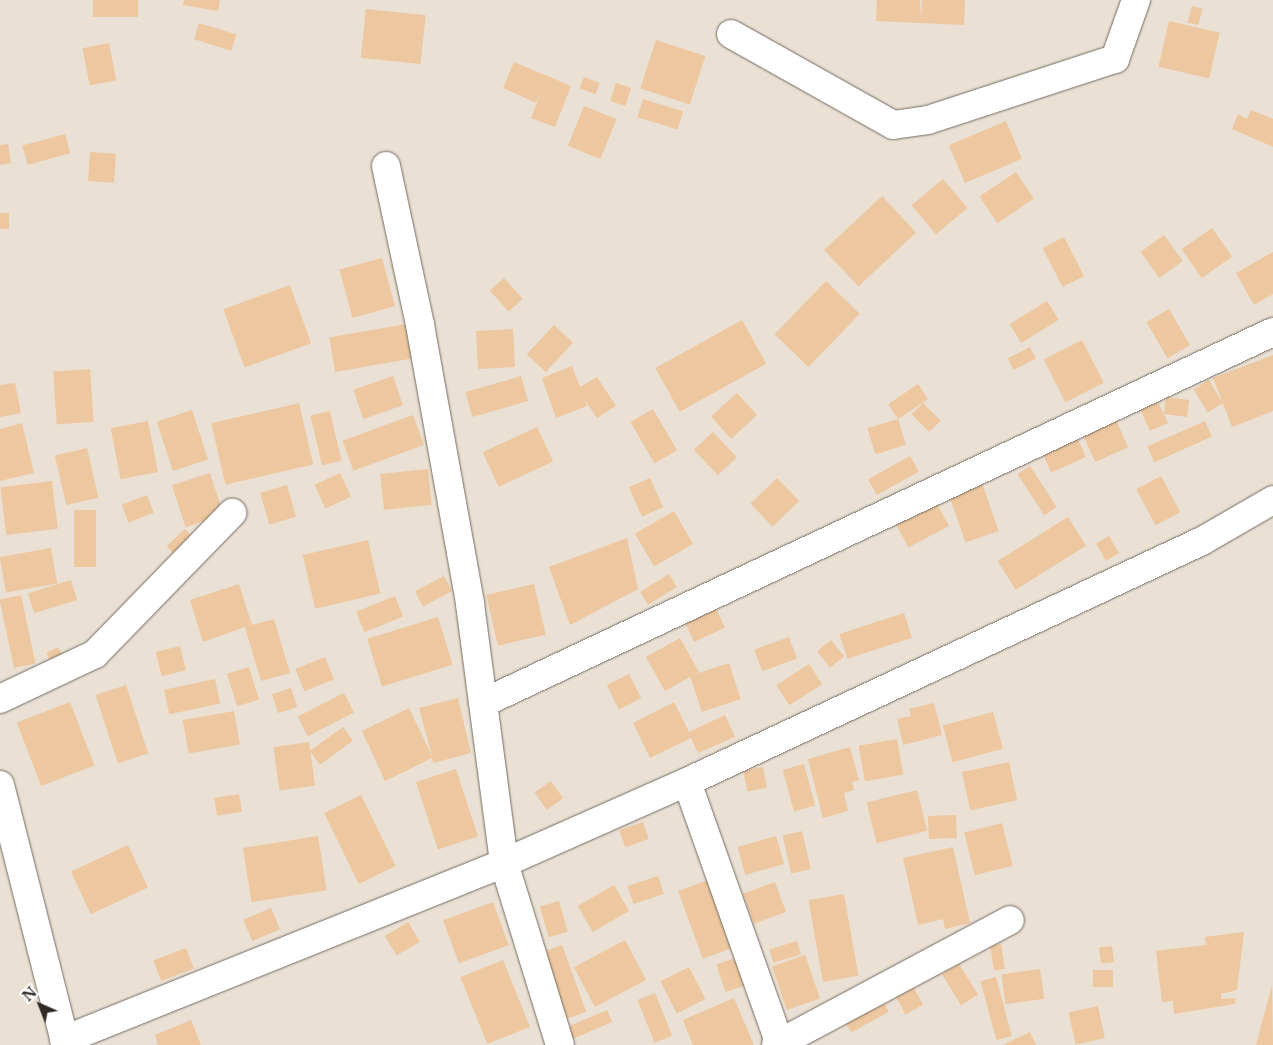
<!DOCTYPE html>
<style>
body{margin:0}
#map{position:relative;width:1273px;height:1045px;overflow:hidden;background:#ebe0d4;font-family:"Libre Baskerville",serif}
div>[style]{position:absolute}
.building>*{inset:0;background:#ecc79f;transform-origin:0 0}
.roads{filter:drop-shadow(0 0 1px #746a60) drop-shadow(0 0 1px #746a60)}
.minor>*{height:28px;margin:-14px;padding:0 14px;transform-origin:14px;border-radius:14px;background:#fff}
span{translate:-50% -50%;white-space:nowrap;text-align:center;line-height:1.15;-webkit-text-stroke:4.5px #fff;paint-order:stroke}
.north{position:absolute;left:15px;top:980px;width:50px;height:50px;-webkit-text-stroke:4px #fff;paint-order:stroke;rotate:316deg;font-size:14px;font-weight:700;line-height:20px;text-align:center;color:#302b27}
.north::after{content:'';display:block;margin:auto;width:18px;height:22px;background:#302b27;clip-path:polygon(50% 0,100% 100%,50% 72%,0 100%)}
</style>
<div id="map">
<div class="building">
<div style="left:93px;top:0;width:45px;height:17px"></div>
<div style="clip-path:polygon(184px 0,220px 0,218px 11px,183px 5px)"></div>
<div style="clip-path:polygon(877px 0,920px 0,921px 19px,922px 0,965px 0,964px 25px,876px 21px)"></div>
<div style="left:1192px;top:6px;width:11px;height:17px;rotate:15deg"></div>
<div style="left:366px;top:9px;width:60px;height:49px;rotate:6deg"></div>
<div style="left:1169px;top:21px;width:52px;height:47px;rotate:13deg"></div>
<div style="left:199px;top:23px;width:39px;height:17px;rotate:17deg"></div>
<div style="left:656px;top:40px;width:52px;height:51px;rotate:18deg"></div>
<div style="left:109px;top:43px;width:38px;height:27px;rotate:79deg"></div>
<div style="clip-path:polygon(514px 62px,571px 86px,555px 127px,531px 118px,542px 90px,536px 103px,503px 88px)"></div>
<div style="left:584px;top:77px;width:17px;height:12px;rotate:21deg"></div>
<div style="left:616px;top:83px;width:16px;height:19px;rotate:18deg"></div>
<div style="left:643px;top:99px;width:42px;height:19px;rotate:17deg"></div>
<div style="left:584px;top:106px;width:35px;height:43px;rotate:22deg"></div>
<div style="clip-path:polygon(1251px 110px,1273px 119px,1273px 147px,1232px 129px,1238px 114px,1247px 119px)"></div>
<div style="left:1006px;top:121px;width:41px;height:62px;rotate:67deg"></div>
<div style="left:65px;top:134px;width:20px;height:44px;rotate:75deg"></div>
<div style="clip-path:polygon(8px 144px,11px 163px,0 165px,0 145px)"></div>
<div style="left:90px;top:152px;width:26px;height:29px;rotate:4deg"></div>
<div style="left:1016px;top:172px;width:32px;height:44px;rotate:56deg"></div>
<div style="left:943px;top:179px;width:38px;height:41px;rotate:50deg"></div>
<div style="left:882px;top:196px;width:50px;height:79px;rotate:47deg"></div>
<div style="left:0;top:213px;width:9px;height:16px"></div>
<div style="left:1212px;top:228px;width:35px;height:37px;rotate:55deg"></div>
<div style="left:1164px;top:235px;width:32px;height:29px;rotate:54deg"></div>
<div style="left:1064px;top:237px;width:44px;height:24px;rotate:63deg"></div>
<div style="clip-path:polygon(1273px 252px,1273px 294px,1254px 305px,1236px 273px)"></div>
<div style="left:382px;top:258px;width:50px;height:44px;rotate:75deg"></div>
<div style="left:504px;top:278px;width:28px;height:19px;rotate:48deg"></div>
<div style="left:826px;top:281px;width:47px;height:74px;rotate:44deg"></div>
<div style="left:290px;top:285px;width:62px;height:71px;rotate:70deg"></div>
<div style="left:1047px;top:301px;width:22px;height:44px;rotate:58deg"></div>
<div style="left:1169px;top:309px;width:42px;height:26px;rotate:60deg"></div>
<div style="left:742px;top:320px;width:50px;height:99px;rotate:61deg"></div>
<div style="left:406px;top:324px;width:35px;height:78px;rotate:80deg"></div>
<div style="left:554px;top:325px;width:26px;height:40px;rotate:43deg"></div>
<div style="left:513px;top:329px;width:38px;height:37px;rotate:87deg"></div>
<div style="left:1082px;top:340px;width:48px;height:43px;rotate:63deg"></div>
<div style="left:1030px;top:347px;width:13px;height:25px;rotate:63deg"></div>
<div style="clip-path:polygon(1273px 355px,1273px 411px,1232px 427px,1213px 378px)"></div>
<div style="clip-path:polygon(572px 366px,580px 387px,597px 377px,616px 406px,597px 418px,584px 399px,587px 406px,556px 418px,542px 378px)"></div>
<div style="left:90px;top:369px;width:53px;height:37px;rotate:86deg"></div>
<div style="left:393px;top:376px;width:31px;height:42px;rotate:71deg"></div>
<div style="left:521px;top:376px;width:26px;height:58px;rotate:74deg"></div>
<div style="left:1209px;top:380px;width:27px;height:18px;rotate:59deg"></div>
<div style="clip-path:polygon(15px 383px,21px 413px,0 417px,0 385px)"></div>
<div style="left:918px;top:384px;width:18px;height:36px;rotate:56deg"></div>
<div style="left:737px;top:393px;width:30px;height:35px;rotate:48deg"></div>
<div style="clip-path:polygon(1166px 397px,1189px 400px,1187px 417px,1164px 414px,1168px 423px,1150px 431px,1140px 409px,1157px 400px,1164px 414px)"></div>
<div style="left:299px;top:403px;width:63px;height:90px;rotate:77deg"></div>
<div style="left:923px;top:403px;width:25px;height:16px;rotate:45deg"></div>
<div style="left:653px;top:409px;width:48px;height:26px;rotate:60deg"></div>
<div style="left:192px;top:410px;width:52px;height:37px;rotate:72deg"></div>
<div style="left:330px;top:411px;width:51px;height:20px;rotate:77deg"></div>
<div style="left:413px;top:415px;width:32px;height:75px;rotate:70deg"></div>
<div style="left:1115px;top:418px;width:32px;height:36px;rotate:66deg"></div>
<div style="left:898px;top:419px;width:27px;height:32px;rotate:73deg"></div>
<div style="left:148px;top:421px;width:52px;height:38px;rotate:79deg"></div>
<div style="left:1205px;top:421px;width:17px;height:63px;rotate:66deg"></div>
<div style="clip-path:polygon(22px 423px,34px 473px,0 481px,0 429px)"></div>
<div style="left:537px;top:427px;width:38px;height:60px;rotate:65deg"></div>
<div style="left:713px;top:432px;width:35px;height:26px;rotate:47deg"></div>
<div style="left:1077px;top:437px;width:22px;height:38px;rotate:66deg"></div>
<div style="left:87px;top:448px;width:51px;height:33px;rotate:77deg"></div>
<div style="left:910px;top:456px;width:18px;height:48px;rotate:61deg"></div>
<div style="left:1030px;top:466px;width:49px;height:15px;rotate:57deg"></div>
<div style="left:428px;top:469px;width:36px;height:48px;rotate:84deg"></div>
<div style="left:210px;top:473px;width:44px;height:40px;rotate:72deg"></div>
<div style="left:340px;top:473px;width:26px;height:28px;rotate:65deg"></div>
<div style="left:1161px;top:476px;width:41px;height:28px;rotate:62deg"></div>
<div style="left:650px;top:478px;width:32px;height:23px;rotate:66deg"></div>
<div style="left:777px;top:478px;width:32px;height:37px;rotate:46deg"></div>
<div style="left:981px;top:480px;width:54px;height:35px;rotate:71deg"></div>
<div style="left:52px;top:481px;width:48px;height:52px;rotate:83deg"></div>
<div style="left:287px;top:485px;width:33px;height:28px;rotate:74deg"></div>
<div style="left:147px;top:495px;width:19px;height:27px;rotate:69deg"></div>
<div style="left:933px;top:496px;width:34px;height:46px;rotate:62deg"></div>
<div style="left:74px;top:510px;width:22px;height:57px"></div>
<div style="left:674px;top:511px;width:38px;height:45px;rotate:60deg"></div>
<div style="left:1068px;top:517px;width:34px;height:83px;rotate:58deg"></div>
<div style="left:185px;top:529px;width:18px;height:25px;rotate:47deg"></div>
<div style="left:1109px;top:536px;width:20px;height:15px;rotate:60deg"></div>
<div style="clip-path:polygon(627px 538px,638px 589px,570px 625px,549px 567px)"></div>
<div style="left:368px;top:540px;width:55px;height:67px;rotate:77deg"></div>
<div style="left:51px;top:548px;width:36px;height:52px;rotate:80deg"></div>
<div style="left:669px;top:574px;width:15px;height:34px;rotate:58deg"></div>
<div style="left:444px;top:576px;width:17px;height:33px;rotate:62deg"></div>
<div style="left:71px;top:580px;width:21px;height:45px;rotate:73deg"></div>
<div style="clip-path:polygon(239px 584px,252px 625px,274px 619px,290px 673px,261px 681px,245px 627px,203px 642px,190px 600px)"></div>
<div style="left:534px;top:584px;width:52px;height:49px;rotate:77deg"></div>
<div style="left:21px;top:595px;width:70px;height:22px;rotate:78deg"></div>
<div style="left:395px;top:596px;width:22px;height:42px;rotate:68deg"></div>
<div style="left:714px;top:604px;width:26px;height:34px;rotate:65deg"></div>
<div style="left:904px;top:613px;width:26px;height:68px;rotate:72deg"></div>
<div style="left:438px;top:617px;width:50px;height:74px;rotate:73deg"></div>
<div style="left:789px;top:637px;width:23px;height:37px;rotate:70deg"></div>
<div style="left:680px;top:638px;width:39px;height:39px;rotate:61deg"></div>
<div style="left:831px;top:640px;width:21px;height:18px;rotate:51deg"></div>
<div style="left:180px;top:646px;width:25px;height:25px;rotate:76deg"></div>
<div style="left:58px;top:647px;width:11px;height:13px;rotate:63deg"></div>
<div style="left:325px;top:657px;width:24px;height:32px;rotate:68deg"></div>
<div style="left:729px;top:663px;width:38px;height:41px;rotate:72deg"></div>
<div style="left:809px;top:664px;width:24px;height:39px;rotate:57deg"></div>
<div style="left:249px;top:667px;width:34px;height:23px;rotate:73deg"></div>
<div style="left:629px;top:674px;width:27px;height:25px;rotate:63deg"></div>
<div style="left:215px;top:679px;width:25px;height:52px;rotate:78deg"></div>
<div style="left:126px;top:685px;width:72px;height:32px;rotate:72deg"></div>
<div style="left:291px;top:688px;width:20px;height:20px;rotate:72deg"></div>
<div style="left:344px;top:693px;width:22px;height:52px;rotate:63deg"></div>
<div style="clip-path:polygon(458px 698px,471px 753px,433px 763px,432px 758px,385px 781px,362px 731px,409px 708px,432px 756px,419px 708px)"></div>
<div style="left:70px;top:702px;width:68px;height:57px;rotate:69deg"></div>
<div style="clip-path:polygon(674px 702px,689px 732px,725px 715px,735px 737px,698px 753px,691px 738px,650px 758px,633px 723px)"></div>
<div style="clip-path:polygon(934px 703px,942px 735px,903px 745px,897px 719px,911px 716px,909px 709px)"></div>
<div style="left:234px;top:711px;width:34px;height:52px;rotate:80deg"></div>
<div style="left:993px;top:712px;width:38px;height:52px;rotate:75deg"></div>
<div style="left:343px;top:727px;width:17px;height:41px;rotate:54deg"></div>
<div style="left:897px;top:739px;width:36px;height:39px;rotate:80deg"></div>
<div style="left:309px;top:742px;width:44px;height:36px;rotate:82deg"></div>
<div style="clip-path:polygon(850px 747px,859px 780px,852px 782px,854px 790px,844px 793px,848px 811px,823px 818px,808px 759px)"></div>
<div style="left:1009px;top:762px;width:39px;height:48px;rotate:78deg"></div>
<div style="left:804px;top:764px;width:43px;height:22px;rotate:75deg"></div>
<div style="left:763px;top:767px;width:21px;height:20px;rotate:79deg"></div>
<div style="left:456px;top:769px;width:71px;height:42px;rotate:72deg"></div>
<div style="left:551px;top:781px;width:21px;height:20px;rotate:55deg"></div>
<div style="left:917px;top:790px;width:42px;height:52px;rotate:76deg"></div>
<div style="left:239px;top:794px;width:18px;height:25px;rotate:81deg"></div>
<div style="left:361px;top:795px;width:79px;height:41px;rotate:64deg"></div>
<div style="left:956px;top:815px;width:23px;height:28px;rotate:88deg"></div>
<div style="left:643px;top:822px;width:18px;height:25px;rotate:71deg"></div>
<div style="left:1002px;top:823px;width:44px;height:39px;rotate:76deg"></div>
<div style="left:802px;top:831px;width:39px;height:20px;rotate:77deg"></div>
<div style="left:318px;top:836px;width:55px;height:76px;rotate:81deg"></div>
<div style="left:776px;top:836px;width:29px;height:40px;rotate:74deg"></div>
<div style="left:128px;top:845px;width:47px;height:63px;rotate:65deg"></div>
<div style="clip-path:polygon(953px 847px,970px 923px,945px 929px,943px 919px,918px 925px,903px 858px)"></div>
<div style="left:658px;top:876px;width:19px;height:32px;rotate:72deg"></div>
<div style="left:711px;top:879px;width:72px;height:35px;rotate:70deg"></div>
<div style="left:775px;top:882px;width:32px;height:34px;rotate:70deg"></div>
<div style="left:614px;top:885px;width:30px;height:42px;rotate:60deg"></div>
<div style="left:844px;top:894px;width:83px;height:36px;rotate:80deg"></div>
<div style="left:559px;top:901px;width:32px;height:20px;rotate:74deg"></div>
<div style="left:493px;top:902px;width:46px;height:53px;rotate:70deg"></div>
<div style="left:271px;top:908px;width:23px;height:30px;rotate:67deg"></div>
<div style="left:408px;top:922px;width:23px;height:27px;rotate:59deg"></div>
<div style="clip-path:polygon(1244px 932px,1237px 990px,1221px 994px,1221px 999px,1236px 998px,1235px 1004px,1174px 1014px,1173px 1001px,1162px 1002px,1156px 951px,1206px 945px,1205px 937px)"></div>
<div style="left:625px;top:940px;width:45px;height:58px;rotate:62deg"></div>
<div style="left:797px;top:941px;width:14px;height:29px;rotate:73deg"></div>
<div style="left:1001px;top:944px;width:25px;height:11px;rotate:81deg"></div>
<div style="left:562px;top:945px;width:71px;height:23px;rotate:70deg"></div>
<div style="left:1112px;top:946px;width:16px;height:13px;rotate:83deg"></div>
<div style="left:186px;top:948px;width:22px;height:35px;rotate:69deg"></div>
<div style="left:805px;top:955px;width:46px;height:35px;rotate:71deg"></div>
<div style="left:742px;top:956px;width:29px;height:27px;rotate:72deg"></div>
<div style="left:503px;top:960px;width:72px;height:46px;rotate:68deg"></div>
<div style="left:959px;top:964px;width:36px;height:20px;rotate:58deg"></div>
<div style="left:689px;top:967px;width:36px;height:32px;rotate:63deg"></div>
<div style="left:1040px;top:969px;width:30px;height:39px;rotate:82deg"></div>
<div style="left:1093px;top:970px;width:20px;height:17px"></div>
<div style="left:996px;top:977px;width:61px;height:16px;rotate:75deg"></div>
<div style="left:911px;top:983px;width:25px;height:20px;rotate:61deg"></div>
<div style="clip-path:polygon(1272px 985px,1273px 1045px,1256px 1045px)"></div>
<div style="left:655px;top:993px;width:46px;height:19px;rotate:68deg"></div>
<div style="left:880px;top:996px;width:18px;height:43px;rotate:61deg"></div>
<div style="clip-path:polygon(734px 998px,754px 1045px,693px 1045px,683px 1020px)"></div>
<div style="left:1098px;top:1006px;width:33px;height:30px;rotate:78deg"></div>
<div style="left:607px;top:1010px;width:13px;height:51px;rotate:67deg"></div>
<div style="clip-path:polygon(191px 1020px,201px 1045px,158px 1045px,155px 1035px)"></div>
<div style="clip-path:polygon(1030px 1032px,1036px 1045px,1003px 1045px)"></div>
</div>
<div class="roads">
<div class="minor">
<div style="left:731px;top:34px;width:186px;rotate:29.3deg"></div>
<div style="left:893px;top:125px;width:35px;rotate:-8deg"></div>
<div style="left:928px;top:120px;width:197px;rotate:-18.1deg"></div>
<div style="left:1115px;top:59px;width:63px;rotate:-70.4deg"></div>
<div style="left:386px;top:166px;width:163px;rotate:77.9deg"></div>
<div style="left:420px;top:325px;width:283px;rotate:79.8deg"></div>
<div style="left:470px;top:604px;width:261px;rotate:82.5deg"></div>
<div style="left:504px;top:863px;width:190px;rotate:72.9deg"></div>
<div style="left:0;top:699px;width:105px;rotate:-25.3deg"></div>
<div style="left:95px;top:654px;width:197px;rotate:-45.8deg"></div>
<div style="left:483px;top:703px;width:873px;rotate:-25.16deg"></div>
<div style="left:687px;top:782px;width:279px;rotate:70.5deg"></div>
<div style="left:0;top:785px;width:268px;rotate:75.8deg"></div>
<div style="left:64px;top:1040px;width:474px;rotate:-21.9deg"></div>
<div style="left:504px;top:863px;width:200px;rotate:-23.9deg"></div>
<div style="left:687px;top:782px;width:569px;rotate:-25.08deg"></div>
<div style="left:1202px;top:541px;width:82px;rotate:-30deg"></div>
<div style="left:776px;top:1045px;width:265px;rotate:-28.1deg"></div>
</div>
</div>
<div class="north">N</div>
</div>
